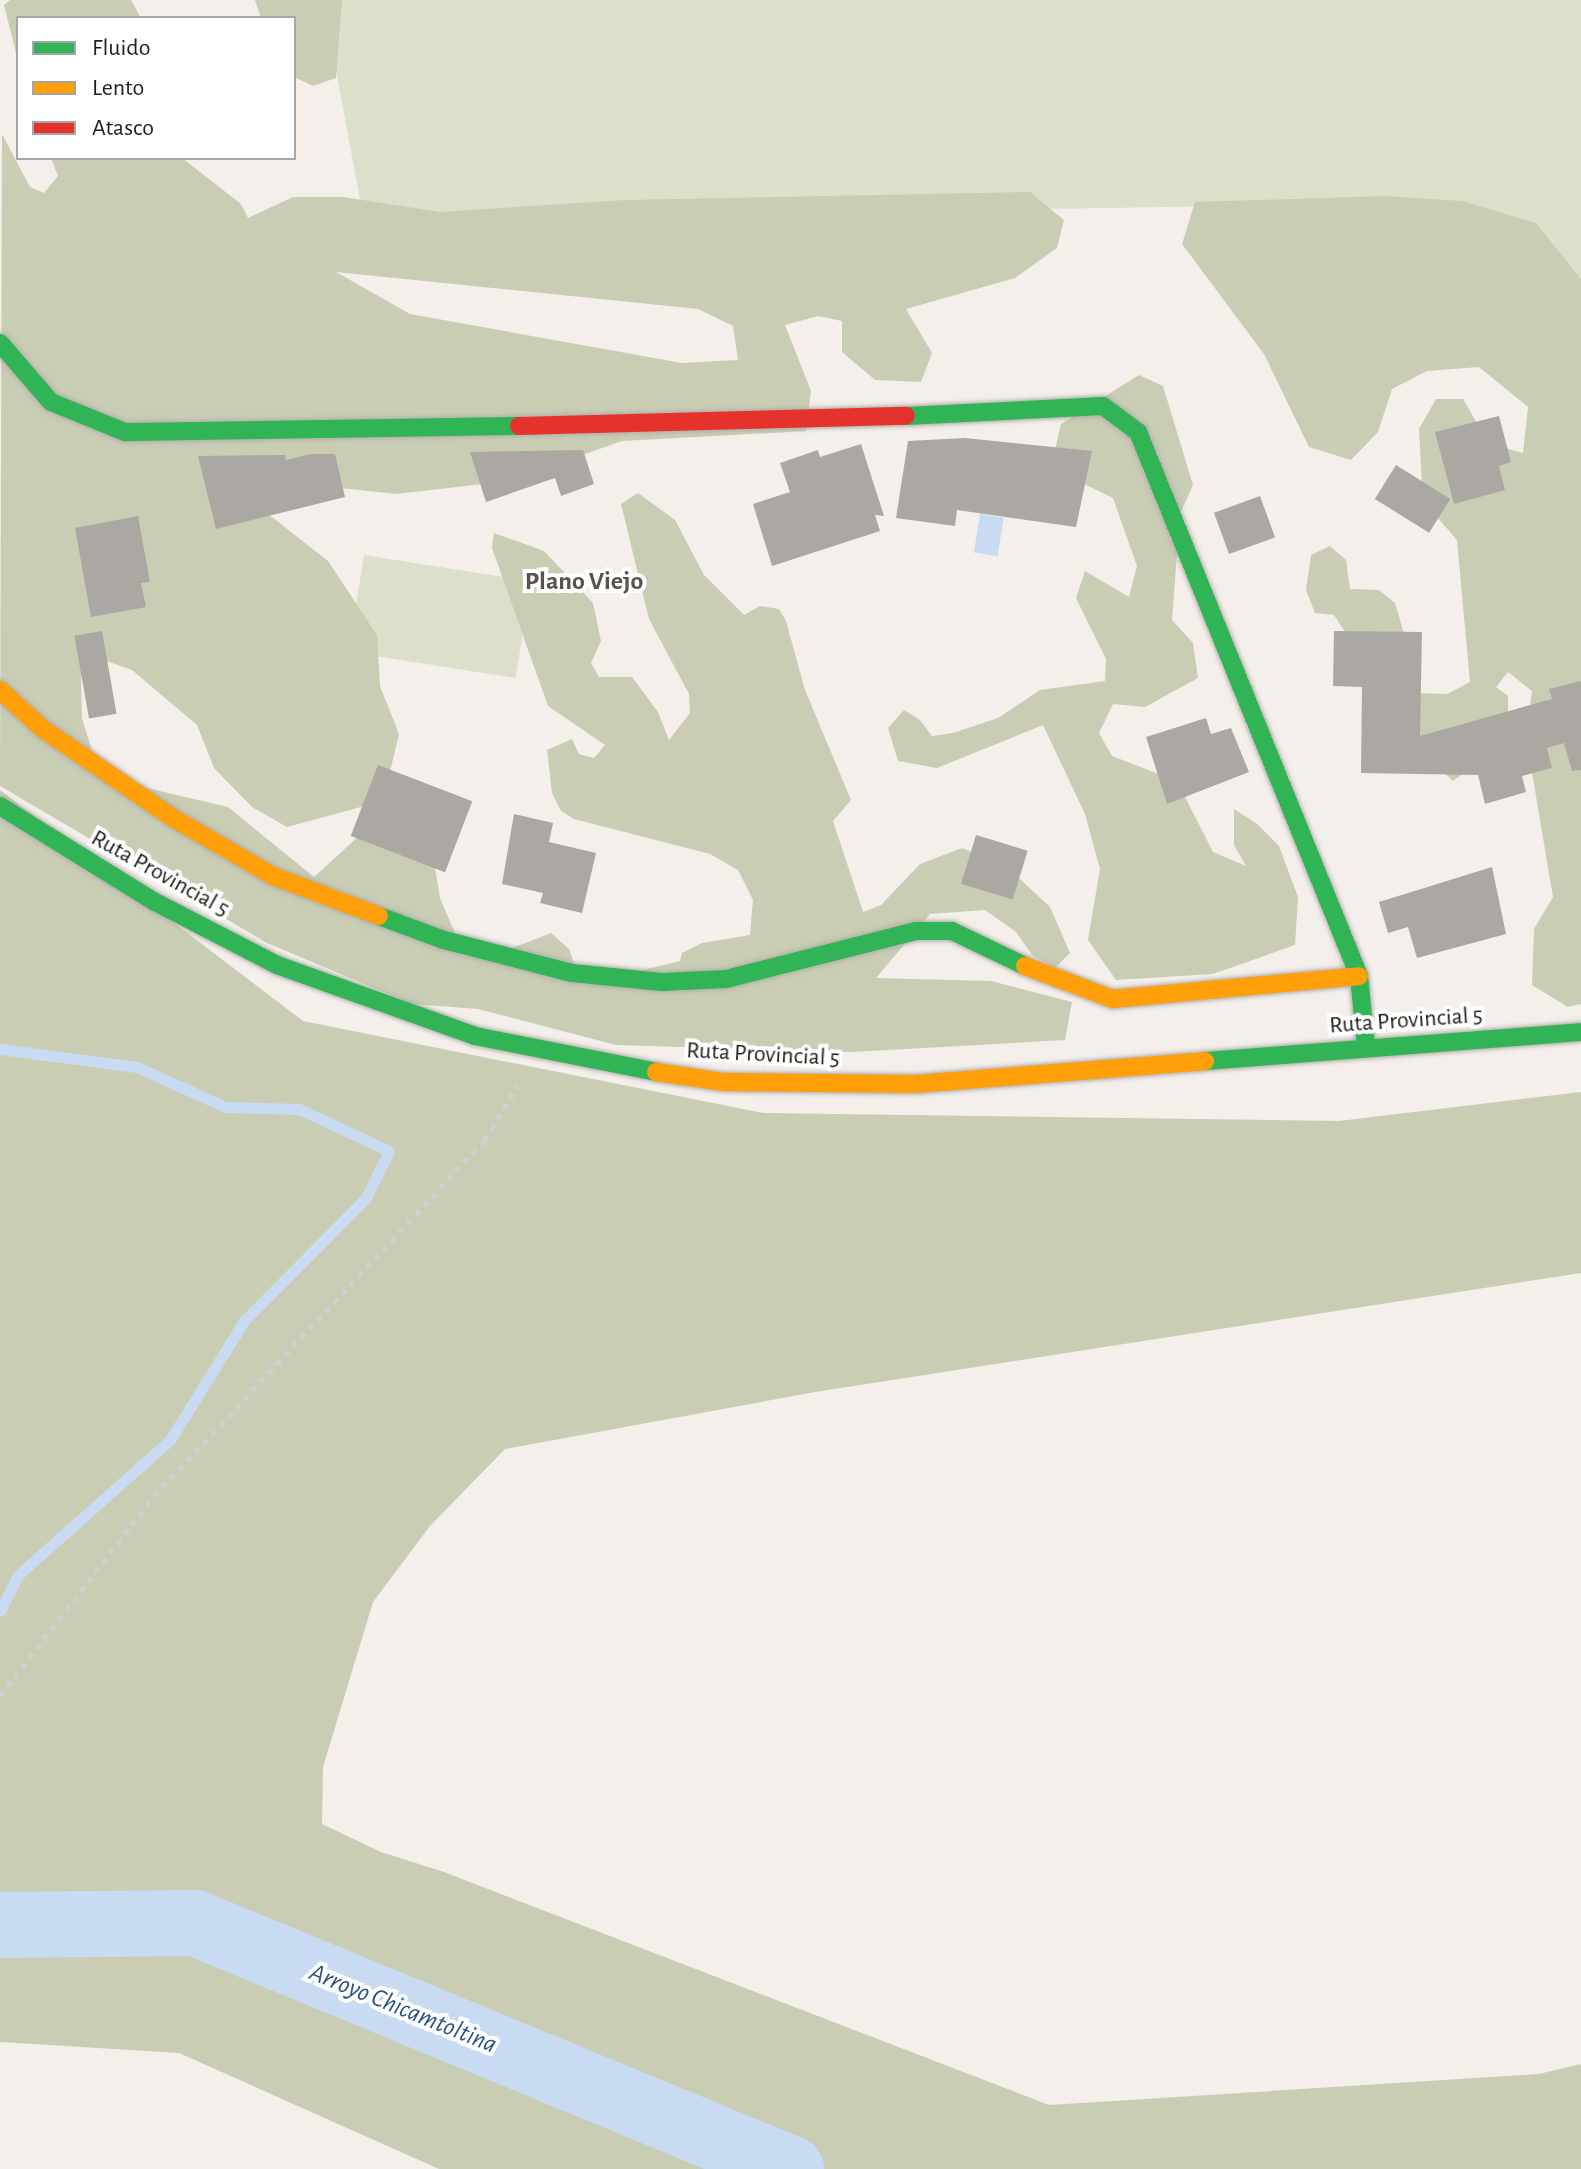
<!DOCTYPE html>
<style>
body{margin:0}
#map{position:relative;width:1581px;height:2169px;overflow:hidden;background:#f4efea;font-family:"Alegreya Sans",sans-serif}
div>[style]{position:absolute}
.green>*{inset:0;background:#dce0ca;transform-origin:0 0}
.forest>*{inset:0;background:#c9cdb4}
.water>*{inset:0;background:#c9dbf2;transform-origin:0 0}
.stream>*{height:11px;margin:-5.5px;padding:0 5.5px;transform-origin:5.5px;border-radius:5.5px;background:#c9dbf2}
.river>*{height:66px;margin:-33px;padding:0 33px;transform-origin:33px;border-radius:33px;background:#c9dbf2}
.building>*{inset:0;background:#aba7a3;transform-origin:0 0}
.path>*{height:5px;margin-top:-2.5px;transform-origin:0;background:repeating-linear-gradient(90deg,#d1d0ce 0 6px,transparent 0 12px)}
.roads{filter:drop-shadow(0 0 2px #b1aeaa) drop-shadow(0 0 2px #b1aeaa)}
.fast>*{height:18px;margin:-9px;padding:0 9px;transform-origin:9px;border-radius:9px;background:#30b455}
.slow>*{height:18px;margin:-9px;padding:0 9px;transform-origin:9px;border-radius:9px;background:#ff9f0a}
.jam>*{height:18px;margin:-9px;padding:0 9px;transform-origin:9px;border-radius:9px;background:#e5322d}
span{translate:-50% -50%;white-space:nowrap;text-align:center;line-height:1.15;-webkit-text-stroke:8px #fff;paint-order:stroke}
.street-label{font-size:24px;color:#201d1a}
.neighbourhood-label{font-size:26px;color:#59524a;font-weight:700}
.water-label{font-size:26px;color:#2b5180;font-style:italic}
.legend{position:absolute;left:16px;top:16px;width:280px;height:144px;box-sizing:border-box;background:#fff;border:2px solid #a6a5a3;margin:0;padding:10px 14px;list-style:none;font-size:24px;color:#201d1a}
.legend li{display:flex;align-items:center;gap:16px;height:40px}
.legend b{width:40px;border:2px solid #a6a5a3}
</style>
<div id="map">
<div class="green">
<div style="clip-path:polygon(323px 0,1581px 0,1581px 315px,1396px 203px,404px 220px,363px 216px)"></div>
<div style="left:364px;top:555px;width:169px;height:98px;rotate:9deg"></div>
</div>
<div class="forest">
<div style="clip-path:polygon(10px 0,131px 0,141px 18px,18px 18px,18px 61px,4px 5px)"></div>
<div style="clip-path:polygon(255px 0,342px 0,336px 78px,313px 86px,294px 77px,294px 18px,261px 18px)"></div>
<div style="clip-path:polygon(evenodd,2px 134px,30px 187px,44px 193px,58px 176px,51px 158px,182px 158px,241px 204px,248px 218px,293px 197px,343px 197px,440px 212px,626px 200px,1030px 192px,1064px 220px,1057px 248px,1015px 278px,906px 309px,932px 353px,921px 382px,875px 380px,842px 352px,842px 321px,818px 316px,785px 325px,811px 391px,806px 431px,622px 441px,509px 481px,396px 494px,312px 485px,249px 499px,328px 561px,377px 635px,380px 686px,399px 734px,383px 801px,287px 827px,252px 807px,214px 768px,197px 725px,132px 670px,101px 659px,81px 677px,82px 718px,100px 777px,228px 807px,314px 877px,372px 824px,434px 862px,440px 898px,463px 952px,487px 958px,551px 933px,569px 949px,582px 985px,680px 961px,682px 953px,702px 943px,750px 935px,753px 900px,738px 870px,710px 854px,574px 819px,561px 811px,552px 793px,547px 750px,572px 739px,579px 754px,594px 758px,605px 745px,548px 706px,492px 548px,494px 533px,544px 551px,593px 603px,601px 641px,591px 663px,599px 677px,632px 677px,658px 712px,669px 740px,690px 713px,689px 694px,649px 619px,621px 504px,638px 493px,675px 520px,704px 575px,744px 615px,760px 606px,779px 609px,786px 621px,805px 690px,851px 800px,833px 821px,863px 912px,881px 905px,920px 864px,962px 848px,1008px 868px,1050px 907px,1070px 953px,1055px 968px,1032px 955px,1016px 932px,985px 910px,930px 914px,876px 978px,991px 981px,1072px 1002px,1065px 1040px,852px 1052px,616px 1045px,478px 1009px,412px 1004px,267px 943px,0 786px,2px 134px,336px 272px,698px 309px,733px 326px,738px 360px,682px 363px,410px 314px,336px 272px)"></div>
<div style="clip-path:polygon(1386px 196px,1462px 201px,1536px 223px,1581px 279px,1581px 1004px,1568px 1007px,1532px 985px,1534px 929px,1553px 897px,1526px 737px,1532px 691px,1508px 672px,1496px 687px,1508px 696px,1508px 741px,1453px 781px,1420px 751px,1414px 693px,1447px 694px,1470px 682px,1457px 540px,1423px 501px,1419px 429px,1436px 399px,1463px 399px,1489px 444px,1523px 453px,1528px 407px,1479px 367px,1427px 371px,1392px 389px,1378px 432px,1351px 460px,1309px 447px,1264px 354px,1182px 244px,1195px 202px)"></div>
<div style="clip-path:polygon(1139px 375px,1163px 386px,1193px 485px,1180px 514px,1172px 620px,1193px 643px,1198px 678px,1145px 707px,1113px 704px,1099px 733px,1112px 756px,1177px 781px,1213px 852px,1246px 866px,1234px 845px,1234px 809px,1256px 823px,1279px 846px,1298px 897px,1295px 945px,1213px 974px,1116px 980px,1088px 940px,1100px 869px,1085px 814px,1043px 725px,937px 768px,898px 761px,888px 728px,904px 710px,920px 720px,932px 736px,953px 733px,998px 718px,1040px 690px,1105px 681px,1106px 659px,1076px 598px,1085px 571px,1129px 597px,1137px 566px,1113px 498px,1051px 468px,1061px 424px)"></div>
<div style="clip-path:polygon(1330px 546px,1346px 560px,1350px 589px,1379px 590px,1395px 603px,1409px 651px,1354px 646px,1334px 615px,1315px 613px,1306px 590px,1311px 555px)"></div>
<div style="clip-path:polygon(0 790px,303px 1021px,763px 1113px,1339px 1121px,1581px 1092px,1581px 1273px,815px 1392px,505px 1449px,430px 1526px,373px 1602px,323px 1767px,322px 1824px,381px 1852px,444px 1872px,1049px 2105px,1539px 2074px,1581px 2064px,1581px 2169px,439px 2169px,179px 2053px,0 2042px)"></div>
</div>
<div class="water">
<div style="left:980px;top:514px;width:24px;height:39px;rotate:9deg"></div>
</div>
<div class="stream">
<div style="left:0;top:1049px;width:138px;rotate:7.5deg"></div>
<div style="left:137px;top:1067px;width:97px;rotate:24.4deg"></div>
<div style="left:225px;top:1107px;width:74px;rotate:1.5deg"></div>
<div style="left:299px;top:1109px;width:99px;rotate:25deg"></div>
<div style="left:389px;top:1151px;width:52px;rotate:116.1deg"></div>
<div style="left:366px;top:1198px;width:173px;rotate:134.8deg"></div>
<div style="left:244px;top:1321px;width:140px;rotate:121.9deg"></div>
<div style="left:170px;top:1440px;width:203px;rotate:138.4deg"></div>
<div style="left:18px;top:1575px;width:40px;rotate:116.6deg"></div>
</div>
<div class="river">
<div style="left:0;top:1925px;width:195px;rotate:-0.6deg"></div>
<div style="left:195px;top:1923px;width:645px;rotate:22.43deg"></div>
</div>
<div class="building">
<div style="clip-path:polygon(1499px 416px,1511px 462px,1499px 466px,1505px 490px,1454px 504px,1435px 432px)"></div>
<div style="clip-path:polygon(965px 438px,1092px 451px,1076px 527px,957px 510px,955px 526px,896px 518px,908px 441px)"></div>
<div style="clip-path:polygon(861px 444px,884px 516px,875px 515px,880px 531px,772px 566px,753px 504px,790px 492px,780px 463px,818px 450px,820px 457px)"></div>
<div style="clip-path:polygon(583px 450px,594px 484px,561px 496px,555px 478px,486px 502px,470px 452px)"></div>
<div style="clip-path:polygon(310px 454px,335px 454px,345px 497px,216px 529px,198px 456px,285px 455px,286px 460px)"></div>
<div style="left:1396px;top:465px;width:64px;height:40px;rotate:32deg"></div>
<div style="left:1260px;top:496px;width:44px;height:49px;rotate:70deg"></div>
<div style="clip-path:polygon(138px 516px,150px 582px,141px 583px,146px 607px,91px 617px,75px 528px)"></div>
<div style="left:102px;top:631px;width:84px;height:28px;rotate:80deg"></div>
<div style="clip-path:polygon(1334px 631px,1422px 632px,1420px 736px,1552px 699px,1549px 689px,1581px 681px,1581px 770px,1572px 771px,1564px 743px,1547px 748px,1552px 768px,1522px 776px,1526px 792px,1485px 804px,1478px 775px,1361px 773px,1362px 687px,1333px 686px)"></div>
<div style="clip-path:polygon(1206px 718px,1211px 734px,1231px 728px,1249px 772px,1167px 804px,1146px 737px)"></div>
<div style="left:378px;top:765px;width:101px;height:76px;rotate:21deg"></div>
<div style="clip-path:polygon(514px 814px,553px 823px,549px 842px,596px 853px,582px 913px,540px 903px,543px 893px,502px 884px)"></div>
<div style="left:976px;top:835px;width:54px;height:51px;rotate:17deg"></div>
<div style="clip-path:polygon(1492px 867px,1506px 934px,1417px 958px,1408px 927px,1388px 933px,1379px 902px)"></div>
</div>
<div class="path">
<div style="left:0;top:1696px;width:252px;rotate:-52.4deg"></div>
<div style="left:154px;top:1496px;width:486px;rotate:-47.1deg"></div>
<div style="left:485px;top:1140px;width:64px;rotate:-59deg"></div>
</div>
<div class="roads">
<div class="fast">
<div style="left:0;top:343px;width:78px;rotate:49.2deg"></div>
<div style="left:51px;top:402px;width:80px;rotate:22.1deg"></div>
<div style="left:125px;top:432px;width:394px;rotate:-0.9deg"></div>
<div style="left:906px;top:416px;width:197px;rotate:-2.9deg"></div>
<div style="left:1103px;top:406px;width:44px;rotate:36.6deg"></div>
<div style="left:1138px;top:432px;width:587px;rotate:67.89deg"></div>
<div style="left:1359px;top:976px;width:72px;rotate:84.4deg"></div>
<div style="left:0;top:806px;width:182px;rotate:31.8deg"></div>
<div style="left:155px;top:902px;width:137px;rotate:27.3deg"></div>
<div style="left:277px;top:965px;width:210px;rotate:19.7deg"></div>
<div style="left:475px;top:1036px;width:185px;rotate:11.2deg"></div>
<div style="left:379px;top:916px;width:69px;rotate:20.3deg"></div>
<div style="left:444px;top:940px;width:132px;rotate:14.5deg"></div>
<div style="left:572px;top:973px;width:90px;rotate:5.7deg"></div>
<div style="left:662px;top:982px;width:64px;rotate:-2.7deg"></div>
<div style="left:726px;top:979px;width:196px;rotate:-14.2deg"></div>
<div style="left:916px;top:931px;width:36px"></div>
<div style="left:952px;top:931px;width:81px;rotate:25.6deg"></div>
<div style="left:1205px;top:1061px;width:377px;rotate:-4.4deg"></div>
</div>
<div class="slow">
<div style="left:0;top:690px;width:58px;rotate:42.2deg"></div>
<div style="left:43px;top:729px;width:158px;rotate:34.4deg"></div>
<div style="left:173px;top:818px;width:116px;rotate:30.1deg"></div>
<div style="left:273px;top:876px;width:113px;rotate:20.7deg"></div>
<div style="left:1025px;top:966px;width:94px;rotate:20.6deg"></div>
<div style="left:1113px;top:999px;width:247px;rotate:-5.3deg"></div>
<div style="left:656px;top:1072px;width:69px;rotate:8.4deg"></div>
<div style="left:724px;top:1082px;width:191px;rotate:0.6deg"></div>
<div style="left:915px;top:1084px;width:291px;rotate:-4.5deg"></div>
</div>
<div class="jam">
<div style="left:519px;top:426px;width:387px;rotate:-1.5deg"></div>
</div>
</div>
<div class="street-label">
<span style="left:160px;top:874px;rotate:29deg">Ruta Provincial 5</span>
<span style="left:1406px;top:1021px;rotate:-4deg">Ruta Provincial 5</span>
<span style="left:763px;top:1055px;rotate:3deg">Ruta Provincial 5</span>
</div>
<div class="neighbourhood-label">
<span style="left:584px;top:582px">Plano Viejo</span>
</div>
<div class="water-label">
<span style="left:403px;top:2009px;rotate:22deg">Arroyo Chicamtoltina</span>
</div>
<ul class="legend">
<li><b style="height:10px;background:#30b455"></b>Fluido</li>
<li><b style="height:10px;background:#ff9f0a"></b>Lento</li>
<li><b style="height:10px;background:#e5322d"></b>Atasco</li>
</ul>
</div>
